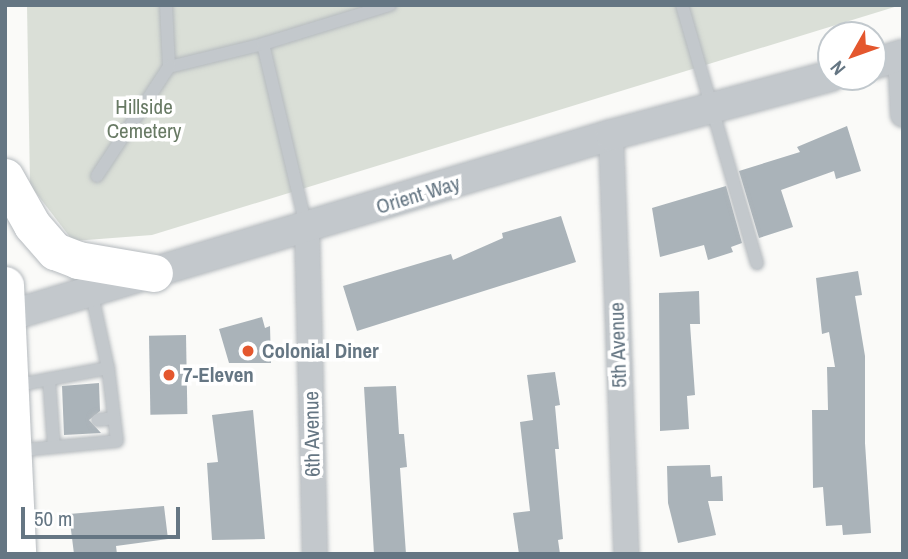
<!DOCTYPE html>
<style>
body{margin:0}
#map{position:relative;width:908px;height:559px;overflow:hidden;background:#fafaf8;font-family:"Archivo Narrow",sans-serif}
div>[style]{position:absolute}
.green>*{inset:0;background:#dadfd7}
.building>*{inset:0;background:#aab3b9;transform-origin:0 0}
.roads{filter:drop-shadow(0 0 2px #b5babe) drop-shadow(0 0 2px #b5babe)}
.service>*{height:12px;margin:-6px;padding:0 6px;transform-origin:6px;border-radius:6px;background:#c3c8cc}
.minor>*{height:24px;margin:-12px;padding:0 12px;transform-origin:12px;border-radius:12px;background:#c3c8cc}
.tertiary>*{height:30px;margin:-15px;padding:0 15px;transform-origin:15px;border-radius:15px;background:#c3c8cc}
.primary>*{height:37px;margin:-18.5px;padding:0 18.5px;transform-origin:18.5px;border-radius:18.5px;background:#fff}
.dots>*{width:19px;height:19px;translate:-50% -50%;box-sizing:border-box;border:4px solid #fff;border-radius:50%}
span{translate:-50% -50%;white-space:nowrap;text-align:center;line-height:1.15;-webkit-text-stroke:7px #fff;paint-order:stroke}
.park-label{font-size:21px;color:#687a64}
.street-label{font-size:21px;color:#657683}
.poi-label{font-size:21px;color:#657683;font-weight:700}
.left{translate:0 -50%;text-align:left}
.frame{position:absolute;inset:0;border:7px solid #657683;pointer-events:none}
.north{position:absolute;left:817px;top:21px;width:70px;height:70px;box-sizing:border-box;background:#fff;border:2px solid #c1c8cd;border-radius:50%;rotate:230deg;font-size:19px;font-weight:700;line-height:28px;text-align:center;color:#657683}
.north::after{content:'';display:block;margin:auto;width:24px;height:32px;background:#e4572e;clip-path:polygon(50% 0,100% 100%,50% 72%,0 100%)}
.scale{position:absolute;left:21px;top:507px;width:159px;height:32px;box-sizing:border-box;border:4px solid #657683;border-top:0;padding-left:9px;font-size:21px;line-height:24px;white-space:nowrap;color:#657683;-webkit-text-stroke:5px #fff;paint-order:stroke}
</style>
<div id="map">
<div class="green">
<div style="clip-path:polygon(27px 5px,901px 5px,152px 235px,73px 241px,30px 185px)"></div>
</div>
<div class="building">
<div style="clip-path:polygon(847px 126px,861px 171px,836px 179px,834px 171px,781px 190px,793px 227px,759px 238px,739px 171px,800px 152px,797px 147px)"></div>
<div style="clip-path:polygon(726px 186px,742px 243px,731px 247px,733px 252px,708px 260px,704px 245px,660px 257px,652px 208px)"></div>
<div style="clip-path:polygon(561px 216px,576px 262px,357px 331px,343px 286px,451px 254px,453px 260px,503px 238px,502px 233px)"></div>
<div style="clip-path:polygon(858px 271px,862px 295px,855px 296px,865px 356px,865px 443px,871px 533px,843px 535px,842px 525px,826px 526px,823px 487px,813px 488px,812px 410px,828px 410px,827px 367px,835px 367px,829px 332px,822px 334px,816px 278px)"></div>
<div style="clip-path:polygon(699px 291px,700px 324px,690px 324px,695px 395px,687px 396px,689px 429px,660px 431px,659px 293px)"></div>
<div style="clip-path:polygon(262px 317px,265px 328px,270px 326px,271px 363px,229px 363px,219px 329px)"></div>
<div style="left:186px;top:335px;width:79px;height:37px;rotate:89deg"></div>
<div style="clip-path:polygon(555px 372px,560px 405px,555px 406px,559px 449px,555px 449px,563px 539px,558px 540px,560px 554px,519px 554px,513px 513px,530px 511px,520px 422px,533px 420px,527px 375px)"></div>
<div style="clip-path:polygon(99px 383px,100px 411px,89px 420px,101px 433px,64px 435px,62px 386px)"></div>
<div style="clip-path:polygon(396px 386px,399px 434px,404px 434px,407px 467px,400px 468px,406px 554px,374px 554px,364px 387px)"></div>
<div style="clip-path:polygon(253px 410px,265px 539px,212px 540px,207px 463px,218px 462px,212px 415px)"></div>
<div style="clip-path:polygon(710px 465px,711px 477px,722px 476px,723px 501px,708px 501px,716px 535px,678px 543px,668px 503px,667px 466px)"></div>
<div style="clip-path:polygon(164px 506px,168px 539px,116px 546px,117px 554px,74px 554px,69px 514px)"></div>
</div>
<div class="roads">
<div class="service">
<div style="left:166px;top:5px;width:62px;rotate:87.2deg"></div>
<div style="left:169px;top:67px;width:97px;rotate:-13.7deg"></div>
<div style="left:682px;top:5px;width:269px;rotate:73.8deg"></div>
<div style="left:97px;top:176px;width:131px;rotate:-56.6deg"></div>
<div style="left:306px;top:226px;width:187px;rotate:-103.3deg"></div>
<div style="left:263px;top:44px;width:133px;rotate:-17.1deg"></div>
<div style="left:49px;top:379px;width:68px;rotate:85.8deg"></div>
<div style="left:13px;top:386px;width:97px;rotate:-10.7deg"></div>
<div style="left:98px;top:420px;width:16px;rotate:-7deg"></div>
<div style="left:14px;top:451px;width:103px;rotate:-5.5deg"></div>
<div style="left:117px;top:441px;width:74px;rotate:-97deg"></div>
<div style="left:108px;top:368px;width:79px;rotate:-102.4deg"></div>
</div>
<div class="minor">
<div style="left:900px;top:56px;width:59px;rotate:87.1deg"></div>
<div style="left:611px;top:135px;width:419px;rotate:87.9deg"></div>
<div style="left:307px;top:230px;width:324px;rotate:88.6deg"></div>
</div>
<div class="tertiary">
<div style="left:873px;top:64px;width:31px;rotate:-17deg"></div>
<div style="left:5px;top:317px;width:633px;rotate:-16.72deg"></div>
<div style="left:611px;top:135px;width:228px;rotate:-15deg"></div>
</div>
<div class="primary">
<div style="left:5px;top:177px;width:55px;rotate:60.6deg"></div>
<div style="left:32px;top:225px;width:35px;rotate:49deg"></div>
<div style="left:55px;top:251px;width:25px;rotate:21deg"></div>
<div style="left:78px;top:260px;width:77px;rotate:9.7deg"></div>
<div style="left:5px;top:285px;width:269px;rotate:87.4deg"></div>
</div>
</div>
<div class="dots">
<div style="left:248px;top:351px;background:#e4572e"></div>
<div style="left:169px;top:375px;background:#e4572e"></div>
</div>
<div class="park-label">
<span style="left:144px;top:119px">Hillside<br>Cemetery</span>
</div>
<div class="street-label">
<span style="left:418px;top:195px;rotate:-17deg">Orient Way</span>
<span style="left:618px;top:345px;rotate:-92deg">5th Avenue</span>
<span style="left:312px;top:434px;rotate:-91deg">6th Avenue</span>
</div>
<div class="poi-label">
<span class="left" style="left:262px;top:351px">Colonial Diner</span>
<span class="left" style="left:183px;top:375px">7-Eleven</span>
</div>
<div class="frame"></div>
<div class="north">N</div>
<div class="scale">50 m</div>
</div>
